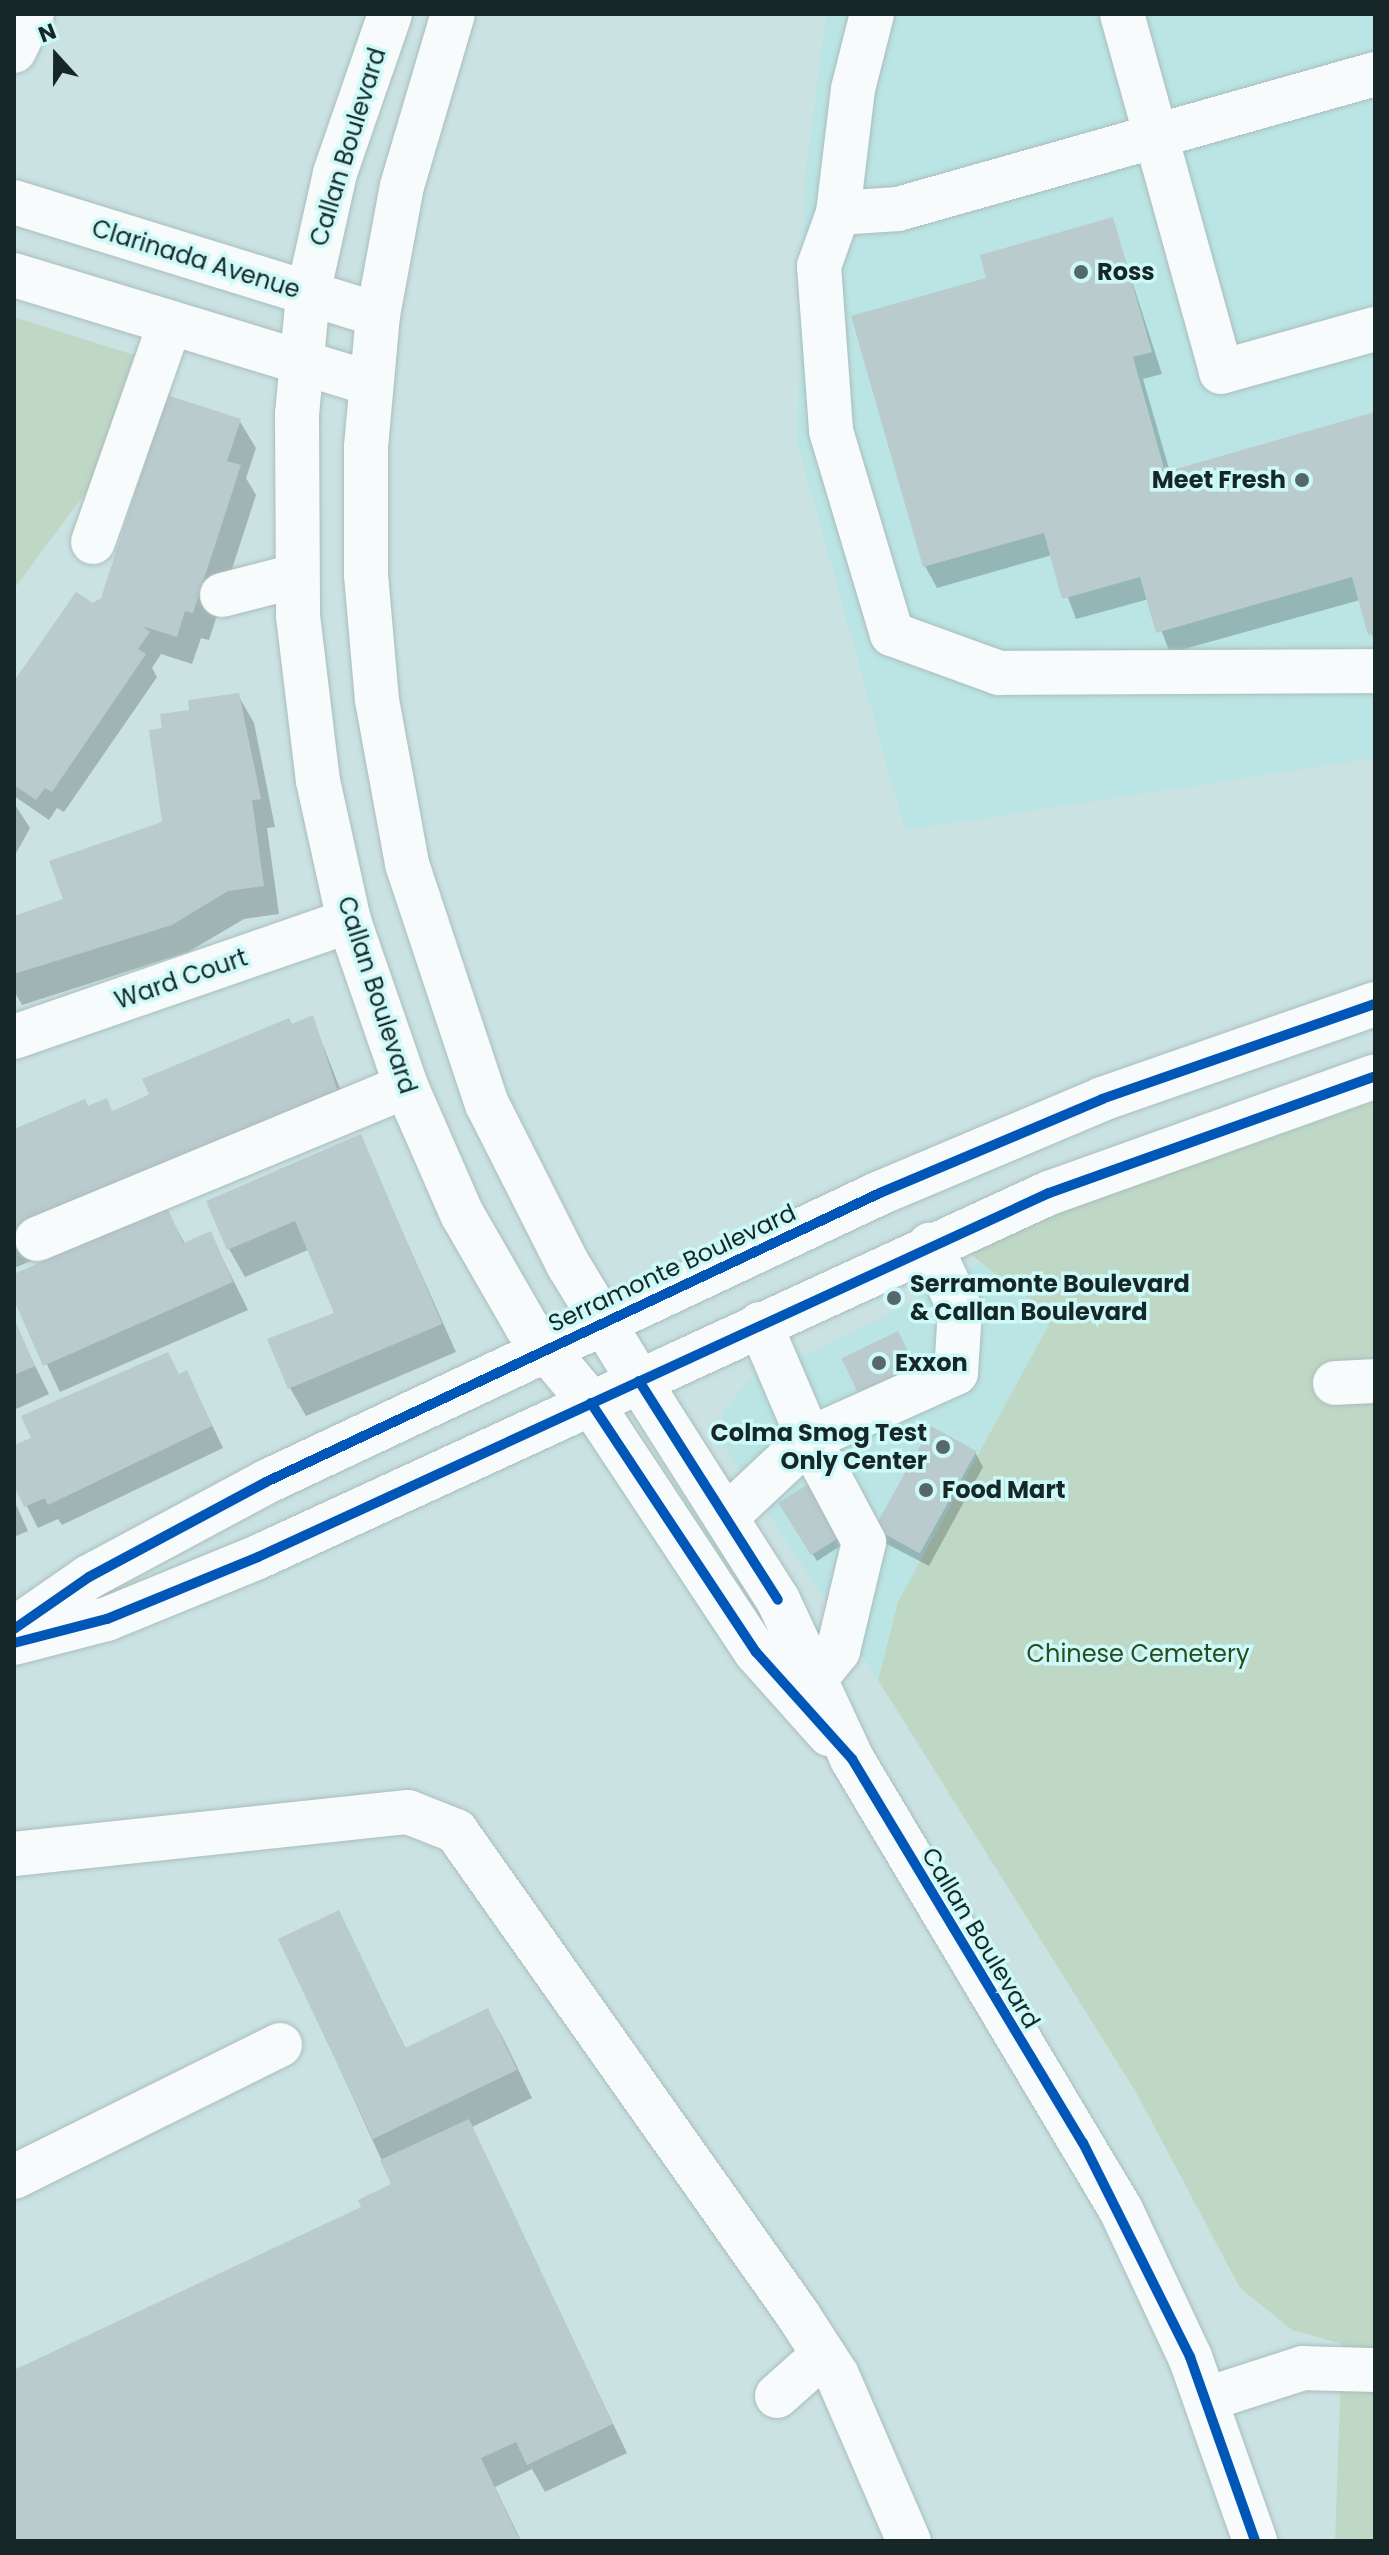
<!DOCTYPE html>
<style>
body{margin:0}
#map{position:relative;width:1389px;height:2555px;overflow:hidden;background:#cae2e2;font-family:Poppins,sans-serif}
div>[style]{position:absolute}
.built>*{inset:0;background:#bbe4e4}
.green>*{inset:0;background:#bfd8c5}
.shadow>*{inset:0;background:#0003}
.building>*{inset:0;background:#bacbce;transform-origin:0 0}
.roads{filter:drop-shadow(0 0 2px #aabdbd) drop-shadow(0 0 2px #aabdbd)}
.minor>*{height:44px;margin:-22px;padding:0 22px;transform-origin:22px;border-radius:22px;background:#f7fbfb}
.major>*{height:44px;margin:-22px;padding:0 22px;transform-origin:22px;border-radius:22px;background:#f7fbfb}
.highway>*{height:44px;margin:-22px;padding:0 22px;transform-origin:22px;border-radius:22px;background:#f7fbfb}
.cycleway>*{height:10px;margin:-5px;padding:0 5px;transform-origin:5px;border-radius:5px;background:#0057b8}
.dots>*{width:22px;height:22px;translate:-50% -50%;box-sizing:border-box;border:4px solid #cdf9f9;border-radius:50%}
span{translate:-50% -50%;white-space:nowrap;text-align:center;line-height:1.15;-webkit-text-stroke:7px #cdf9f9;paint-order:stroke}
.street-label{font-size:24px;color:#172728}
.poi-label{font-size:24px;color:#172728;font-weight:700}
.left{translate:0 -50%;text-align:left}
.right{translate:-100% -50%;text-align:right}
.park-label{font-size:24px;color:#2a4b1c}
.frame{position:absolute;inset:0;border:16px solid #172728;pointer-events:none}
.north{position:absolute;left:16px;top:16px;width:80px;height:80px;-webkit-text-stroke:6px #cdf9f9;paint-order:stroke;rotate:339deg;font-size:22px;font-weight:700;line-height:32px;text-align:center;color:#172728}
.north::after{content:'';display:block;margin:auto;width:28px;height:36px;background:#172728;clip-path:polygon(50% 0,100% 100%,50% 72%,0 100%)}
</style>
<div id="map">
<div class="built">
<div style="clip-path:polygon(826px 14px,1375px 14px,1375px 758px,905px 830px,797px 441px,805px 179px)"></div>
<div style="clip-path:polygon(980px 1262px,1054px 1316px,898px 1602px,878px 1680px,723px 1445px,723px 1412px,748px 1381px,887px 1316px)"></div>
</div>
<div class="green">
<div style="clip-path:polygon(14px 317px,134px 355px,89px 488px,14px 589px)"></div>
<div style="clip-path:polygon(1375px 1102px,1375px 2541px,1335px 2541px,1342px 2344px,1292px 2330px,1240px 2288px,1137px 2094px,878px 1680px,898px 1602px,1053px 1317px,970px 1254px,1053px 1214px)"></div>
</div>
<div class="shadow">
<div style="clip-path:polygon(1112px 219px,1162px 374px,1143px 379px,1170px 472px,1375px 414px,1375px 643px,1360px 600px,1170px 653px,1149px 599px,1076px 619px,1052px 555px,937px 588px,925px 566px,989px 280px)"></div>
<div style="clip-path:polygon(239px 420px,256px 448px,246px 478px,256px 495px,209px 640px,201px 638px,192px 664px,161px 654px,152px 668px,157px 677px,64px 812px,57px 808px,49px 820px,14px 796px,14px 685px,102px 601px)"></div>
<div style="clip-path:polygon(238px 695px,254px 723px,275px 827px,267px 828px,279px 914px,244px 919px,188px 952px,22px 1005px,14px 991px,14px 918px,65px 900px,164px 823px,165px 730px)"></div>
<div style="clip-path:polygon(14px 803px,30px 828px,14px 857px)"></div>
<div style="clip-path:polygon(312px 1017px,355px 1127px,14px 1268px,14px 1132px,88px 1108px,113px 1112px)"></div>
<div style="clip-path:polygon(360px 1137px,456px 1352px,306px 1416px,290px 1388px,337px 1314px,310px 1249px,245px 1277px,229px 1249px)"></div>
<div style="clip-path:polygon(166px 1209px,185px 1244px,210px 1233px,248px 1310px,60px 1392px,14px 1295px,14px 1277px)"></div>
<div style="clip-path:polygon(14px 1323px,49px 1394px,14px 1410px)"></div>
<div style="clip-path:polygon(187px 1373px,223px 1448px,62px 1525px,58px 1519px,38px 1528px,14px 1481px,14px 1447px)"></div>
<div style="clip-path:polygon(975px 1452px,983px 1467px,929px 1566px,885px 1543px,877px 1529px)"></div>
<div style="clip-path:polygon(14px 1500px,28px 1531px,14px 1537px)"></div>
<div style="clip-path:polygon(781px 1503px,848px 1541px,817px 1561px)"></div>
<div style="clip-path:polygon(338px 1913px,406px 2049px,487px 2010px,503px 2038px,532px 2098px,472px 2127px,627px 2453px,545px 2492px,532px 2469px,495px 2487px,521px 2541px,14px 2541px,14px 2372px,364px 2208px,393px 2185px,281px 1940px)"></div>
</div>
<div class="building">
<div style="clip-path:polygon(1113px 217px,1152px 352px,1133px 357px,1165px 472px,1375px 412px,1375px 633px,1368px 635px,1352px 577px,1156px 633px,1140px 577px,1062px 599px,1044px 533px,923px 567px,851px 316px,986px 278px,980px 255px)"></div>
<div style="clip-path:polygon(167px 395px,241px 419px,227px 461px,241px 465px,193px 613px,185px 611px,177px 637px,142px 626px,150px 632px,138px 649px,146px 654px,52px 792px,45px 788px,36px 800px,14px 785px,14px 681px,76px 592px,93px 603px,101px 598px)"></div>
<div style="clip-path:polygon(239px 693px,261px 799px,252px 800px,264px 886px,228px 891px,172px 925px,14px 974px,14px 916px,63px 899px,49px 861px,162px 822px,149px 730px,162px 728px,160px 714px,189px 710px,188px 700px)"></div>
<div style="clip-path:polygon(313px 1015px,340px 1099px,14px 1232px,14px 1129px,85px 1099px,88px 1106px,107px 1098px,112px 1111px,149px 1095px,142px 1079px,289px 1018px,292px 1024px)"></div>
<div style="clip-path:polygon(361px 1134px,442px 1324px,288px 1389px,267px 1339px,334px 1313px,295px 1221px,227px 1250px,206px 1201px)"></div>
<div style="clip-path:polygon(167px 1207px,183px 1243px,211px 1231px,233px 1282px,43px 1366px,14px 1300px,14px 1274px)"></div>
<div style="clip-path:polygon(14px 1318px,35px 1366px,14px 1375px)"></div>
<div style="left:898px;top:1331px;width:41px;height:63px;rotate:64deg"></div>
<div style="clip-path:polygon(168px 1352px,179px 1374px,187px 1370px,212px 1426px,48px 1505px,45px 1498px,24px 1507px,14px 1486px,14px 1445px,31px 1438px,21px 1416px)"></div>
<div style="left:931px;top:1426px;width:52px;height:117px;rotate:29deg"></div>
<div style="left:813px;top:1481px;width:62px;height:41px;rotate:58deg"></div>
<div style="clip-path:polygon(339px 1910px,405px 2048px,488px 2008px,517px 2070px,373px 2139px,278px 1939px)"></div>
<div style="clip-path:polygon(469px 2119px,613px 2424px,527px 2465px,516px 2442px,481px 2458px,520px 2541px,14px 2541px,14px 2370px,361px 2207px,358px 2200px,391px 2184px,380px 2160px)"></div>
</div>
<div class="roads">
<div class="minor">
<div style="left:872px;top:14px;width:77px;rotate:104.2deg"></div>
<div style="left:853px;top:89px;width:125px;rotate:96.9deg"></div>
<div style="left:838px;top:213px;width:56px;rotate:109.7deg"></div>
<div style="left:819px;top:266px;width:165px;rotate:85.8deg"></div>
<div style="left:831px;top:431px;width:212px;rotate:73.3deg"></div>
<div style="left:892px;top:634px;width:114px;rotate:20deg"></div>
<div style="left:999px;top:673px;width:376px;rotate:-0.3deg"></div>
<div style="left:1122px;top:14px;width:371px;rotate:74.5deg"></div>
<div style="left:1221px;top:372px;width:160px;rotate:-15.6deg"></div>
<div style="left:838px;top:213px;width:60px;rotate:-3.8deg"></div>
<div style="left:898px;top:209px;width:496px;rotate:-15.8deg"></div>
<div style="left:308px;top:294px;width:124px;rotate:-77.4deg"></div>
<div style="left:335px;top:173px;width:168px;rotate:-70.9deg"></div>
<div style="left:378px;top:315px;width:131px;rotate:-79.5deg"></div>
<div style="left:402px;top:186px;width:179px;rotate:-73.5deg"></div>
<div style="left:93px;top:542px;width:232px;rotate:-70.6deg"></div>
<div style="left:222px;top:595px;width:76px;rotate:-14.4deg"></div>
<div style="left:14px;top:1037px;width:355px;rotate:-19.1deg"></div>
<div style="left:37px;top:1239px;width:399px;rotate:-22.5deg"></div>
<div style="left:639px;top:1381px;width:259px;rotate:57.6deg"></div>
<div style="left:778px;top:1600px;width:175px;rotate:65deg"></div>
<div style="left:852px;top:1759px;width:525px;rotate:59.19deg"></div>
<div style="left:1121px;top:2210px;width:162px;rotate:64.9deg"></div>
<div style="left:1190px;top:2357px;width:195px;rotate:70.5deg"></div>
<div style="left:1335px;top:1383px;width:40px;rotate:-2.9deg"></div>
<div style="left:591px;top:1403px;width:299px;rotate:56.5deg"></div>
<div style="left:756px;top:1652px;width:110px;rotate:48.3deg"></div>
<div style="left:726px;top:1517px;width:114px;rotate:-43.2deg"></div>
<div style="left:809px;top:1439px;width:125px;rotate:-113.1deg"></div>
<div style="left:816px;top:1678px;width:35px;rotate:-51deg"></div>
<div style="left:838px;top:1651px;width:112px;rotate:-76.6deg"></div>
<div style="left:864px;top:1542px;width:117px;rotate:-118.1deg"></div>
<div style="left:809px;top:1439px;width:161px;rotate:-24.2deg"></div>
<div style="left:956px;top:1373px;width:64px;rotate:-86.4deg"></div>
<div style="left:960px;top:1309px;width:71px;rotate:-115.1deg"></div>
<div style="left:14px;top:1854px;width:396px;rotate:-6.1deg"></div>
<div style="left:408px;top:1812px;width:52px;rotate:21.6deg"></div>
<div style="left:456px;top:1831px;width:593px;rotate:54.75deg"></div>
<div style="left:798px;top:2315px;width:72px;rotate:57deg"></div>
<div style="left:837px;top:2375px;width:181px;rotate:66.6deg"></div>
<div style="left:14px;top:2177px;width:297px;rotate:-26.4deg"></div>
<div style="left:777px;top:2396px;width:62px;rotate:-41.7deg"></div>
<div style="left:1207px;top:2399px;width:101px;rotate:-17.9deg"></div>
<div style="left:1303px;top:2368px;width:72px;rotate:1.6deg"></div>
</div>
<div class="major">
<div style="left:14px;top:202px;width:381px;rotate:17.2deg"></div>
<div style="left:378px;top:315px;width:133px;rotate:95.2deg"></div>
<div style="left:366px;top:447px;width:128px;rotate:90deg"></div>
<div style="left:366px;top:575px;width:125px;rotate:85deg"></div>
<div style="left:377px;top:700px;width:167px;rotate:79.6deg"></div>
<div style="left:407px;top:864px;width:253px;rotate:71.6deg"></div>
<div style="left:487px;top:1104px;width:182px;rotate:63.2deg"></div>
<div style="left:569px;top:1266px;width:135px;rotate:58.7deg"></div>
<div style="left:14px;top:275px;width:371px;rotate:16.9deg"></div>
<div style="left:308px;top:294px;width:121px;rotate:95.2deg"></div>
<div style="left:297px;top:414px;width:202px;rotate:89.7deg"></div>
<div style="left:298px;top:616px;width:166px;rotate:83.1deg"></div>
<div style="left:318px;top:781px;width:143px;rotate:77.5deg"></div>
<div style="left:349px;top:921px;width:175px;rotate:70.9deg"></div>
<div style="left:406px;top:1086px;width:140px;rotate:66.4deg"></div>
<div style="left:462px;top:1214px;width:130px;rotate:60.1deg"></div>
<div style="left:527px;top:1327px;width:99px;rotate:49.9deg"></div>
<div style="left:14px;top:1629px;width:91px;rotate:-34.7deg"></div>
<div style="left:89px;top:1577px;width:201px;rotate:-28.2deg"></div>
<div style="left:266px;top:1482px;width:679px;rotate:-25.21deg"></div>
<div style="left:880px;top:1193px;width:241px;rotate:-22.9deg"></div>
<div style="left:1102px;top:1099px;width:289px;rotate:-19.2deg"></div>
<div style="left:14px;top:1643px;width:96px;rotate:-14.5deg"></div>
<div style="left:107px;top:1619px;width:163px;rotate:-22.3deg"></div>
<div style="left:258px;top:1557px;width:871px;rotate:-24.71deg"></div>
<div style="left:1049px;top:1193px;width:346px;rotate:-19.7deg"></div>
</div>
<div class="highway">
<div style="left:14px;top:51px;width:41px;rotate:-64.1deg"></div>
</div>
</div>
<div class="cycleway">
<div style="left:639px;top:1381px;width:259px;rotate:57.6deg"></div>
<div style="left:591px;top:1403px;width:299px;rotate:56.5deg"></div>
<div style="left:756px;top:1652px;width:144px;rotate:48.1deg"></div>
<div style="left:852px;top:1759px;width:448px;rotate:59deg"></div>
<div style="left:1083px;top:2143px;width:239px;rotate:63.4deg"></div>
<div style="left:1190px;top:2357px;width:195px;rotate:70.5deg"></div>
<div style="left:14px;top:1629px;width:91px;rotate:-34.7deg"></div>
<div style="left:89px;top:1577px;width:201px;rotate:-28.2deg"></div>
<div style="left:266px;top:1482px;width:679px;rotate:-25.21deg"></div>
<div style="left:880px;top:1193px;width:241px;rotate:-22.9deg"></div>
<div style="left:1102px;top:1099px;width:289px;rotate:-19.2deg"></div>
<div style="left:14px;top:1643px;width:96px;rotate:-14.5deg"></div>
<div style="left:107px;top:1619px;width:163px;rotate:-22.3deg"></div>
<div style="left:258px;top:1557px;width:871px;rotate:-24.71deg"></div>
<div style="left:1049px;top:1193px;width:346px;rotate:-19.7deg"></div>
</div>
<div class="dots">
<div style="left:1081px;top:272px;background:#566869"></div>
<div style="left:1302px;top:480px;background:#566869"></div>
<div style="left:894px;top:1298px;background:#566869"></div>
<div style="left:879px;top:1363px;background:#566869"></div>
<div style="left:943px;top:1447px;background:#566869"></div>
<div style="left:926px;top:1490px;background:#566869"></div>
</div>
<div class="street-label">
<span style="left:348px;top:147px;rotate:-73deg">Callan Boulevard</span>
<span style="left:196px;top:259px;rotate:17deg">Clarinada Avenue</span>
<span style="left:181px;top:979px;rotate:-19deg">Ward Court</span>
<span style="left:377px;top:995px;rotate:72deg">Callan Boulevard</span>
<span style="left:672px;top:1268px;rotate:-25deg">Serramonte Boulevard</span>
<span style="left:981px;top:1938px;rotate:59deg">Callan Boulevard</span>
</div>
<div class="poi-label">
<span class="left" style="left:1097px;top:272px">Ross</span>
<span class="right" style="left:1286px;top:480px">Meet Fresh</span>
<span class="left" style="left:910px;top:1298px">Serramonte Boulevard<br>&amp; Callan Boulevard</span>
<span class="left" style="left:895px;top:1363px">Exxon</span>
<span class="right" style="left:927px;top:1447px">Colma Smog Test<br>Only Center</span>
<span class="left" style="left:942px;top:1490px">Food Mart</span>
</div>
<div class="park-label">
<span style="left:1138px;top:1654px">Chinese Cemetery</span>
</div>
<div class="frame"></div>
<div class="north">N</div>
</div>
